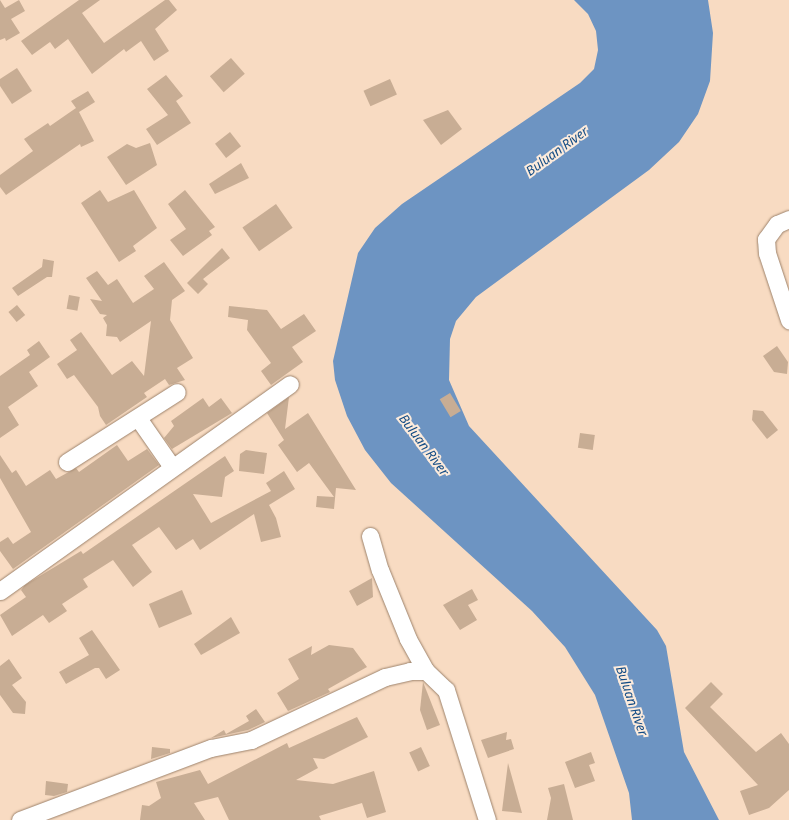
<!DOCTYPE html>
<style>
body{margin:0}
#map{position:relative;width:789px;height:820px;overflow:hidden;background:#f8dbc2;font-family:"Noto Sans",sans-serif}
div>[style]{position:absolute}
.water>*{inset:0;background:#6d94c2}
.building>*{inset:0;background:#c8ad94;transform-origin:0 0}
.roads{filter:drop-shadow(0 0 1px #9d836c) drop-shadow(0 0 1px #9d836c)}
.minor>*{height:17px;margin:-8.5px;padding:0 8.5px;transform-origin:8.5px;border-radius:8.5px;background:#fff}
span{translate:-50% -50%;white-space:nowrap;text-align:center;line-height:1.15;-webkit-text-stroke:4px #fcebdc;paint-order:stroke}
.water-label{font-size:13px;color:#124b84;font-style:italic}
</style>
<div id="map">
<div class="water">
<div style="clip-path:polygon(574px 0,708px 0,713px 33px,710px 81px,698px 114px,679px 142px,649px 170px,476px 297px,456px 321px,450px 339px,449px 380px,469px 426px,657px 630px,666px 646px,684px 752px,719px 820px,632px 820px,629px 793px,595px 695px,565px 647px,532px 611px,391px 483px,365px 450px,347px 416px,335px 380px,333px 361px,358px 253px,375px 228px,402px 204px,580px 83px,594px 69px,598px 50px,596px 31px,588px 14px)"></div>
</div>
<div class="building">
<div style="clip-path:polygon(0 0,5px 8px,19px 0,25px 11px,11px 19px,20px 33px,6px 41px,5px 38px,0 40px)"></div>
<div style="clip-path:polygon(79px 0,100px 0,82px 13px,104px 43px,165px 0,169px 0,177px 10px,155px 29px,169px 51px,154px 61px,141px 41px,126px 52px,124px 49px,92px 74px,68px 39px,55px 49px,50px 42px,32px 55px,21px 41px)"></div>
<div style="left:231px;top:58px;width:21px;height:28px;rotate:49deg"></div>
<div style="clip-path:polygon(17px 68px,32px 91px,12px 104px,0 86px,0 79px)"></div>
<div style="clip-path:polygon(166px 75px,183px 96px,176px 101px,191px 123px,157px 145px,146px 129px,168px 115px,147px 89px)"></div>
<div style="left:390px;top:79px;width:17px;height:29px;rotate:66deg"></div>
<div style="clip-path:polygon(88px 91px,95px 102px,79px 112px,94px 141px,81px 147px,80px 144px,6px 195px,0 187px,0 175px,33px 151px,24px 139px,48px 123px,50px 126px,76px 108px,71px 101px)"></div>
<div style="clip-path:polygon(448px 110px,462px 129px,441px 145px,423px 120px)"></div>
<div style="left:230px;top:132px;width:18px;height:19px;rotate:52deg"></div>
<div style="clip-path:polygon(150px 143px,157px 165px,126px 185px,107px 157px,127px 144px,136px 148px)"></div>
<div style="clip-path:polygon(241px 163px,249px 178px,215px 194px,209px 184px)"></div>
<div style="clip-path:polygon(100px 190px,108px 202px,134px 190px,157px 228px,133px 246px,136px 251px,119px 262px,81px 203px)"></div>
<div style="clip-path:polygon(185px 190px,215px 227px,209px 231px,212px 235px,183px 256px,170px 240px,186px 229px,168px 204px)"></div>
<div style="left:276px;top:204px;width:29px;height:41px;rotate:55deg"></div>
<div style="clip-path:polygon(222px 248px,230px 258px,203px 279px,208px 284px,198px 294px,187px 283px)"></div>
<div style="clip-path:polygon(43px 259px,54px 261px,52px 277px,47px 277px,18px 296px,12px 288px,42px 267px)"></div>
<div style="clip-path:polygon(164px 262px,185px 291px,172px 300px,170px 320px,193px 358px,177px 368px,185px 380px,169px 385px,165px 379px,144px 393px,147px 397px,106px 425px,100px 416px,98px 407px,74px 375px,67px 379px,57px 364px,77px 350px,70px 340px,81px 332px,112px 375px,132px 361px,144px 376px,151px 321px,120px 342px,117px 337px,106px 336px,107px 325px,103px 318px,107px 315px,100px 314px,90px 299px,102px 301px,86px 278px,97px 271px,108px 285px,117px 279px,133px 303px,154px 289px,144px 276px)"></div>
<div style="left:69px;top:295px;width:11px;height:14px;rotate:10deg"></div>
<div style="left:17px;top:305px;width:13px;height:11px;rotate:51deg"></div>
<div style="clip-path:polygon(229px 306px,267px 310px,281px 329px,304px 314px,316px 331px,292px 347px,303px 362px,271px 385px,261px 371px,271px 363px,247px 330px,248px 320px,228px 317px)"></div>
<div style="clip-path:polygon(39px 341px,50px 357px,29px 372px,38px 386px,8px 407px,19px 425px,0 438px,0 376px,30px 355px,27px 350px)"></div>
<div style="clip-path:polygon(777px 346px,788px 362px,787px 374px,774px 372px,763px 356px)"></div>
<div style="left:450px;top:393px;width:21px;height:12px;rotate:59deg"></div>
<div style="clip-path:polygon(289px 397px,285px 429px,308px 413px,356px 490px,336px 488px,334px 509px,316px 507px,317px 496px,334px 497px,309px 463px,297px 472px,278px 445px,284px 440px,267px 413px)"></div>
<div style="clip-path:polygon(203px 398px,209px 407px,221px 398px,232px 413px,172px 449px,164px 438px,174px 426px,171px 421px)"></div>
<div style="clip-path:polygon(753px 410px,763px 411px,778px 430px,767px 439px,752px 420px)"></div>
<div style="left:580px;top:433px;width:15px;height:15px;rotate:8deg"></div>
<div style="clip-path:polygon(117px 445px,128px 461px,147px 449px,159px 465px,13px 569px,0 551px,0 542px,8px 537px,13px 544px,31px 532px,0 478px,0 455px,12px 473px,16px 470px,26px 486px,50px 470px,56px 479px,76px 468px,79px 472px)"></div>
<div style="clip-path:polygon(246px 450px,267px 453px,264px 474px,239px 471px,240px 454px)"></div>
<div style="clip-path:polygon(225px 456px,234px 471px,225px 477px,222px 497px,193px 494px,211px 523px,271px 491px,266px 483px,284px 471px,295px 489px,269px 505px,276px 518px,281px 537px,261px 542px,254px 514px,200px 550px,193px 539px,176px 550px,159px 527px,132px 545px,152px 572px,133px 587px,113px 560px,83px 579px,88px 587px,62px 604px,67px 611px,49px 623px,43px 615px,12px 636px,0 615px,26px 597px,21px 590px,25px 585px,81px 551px,83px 554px)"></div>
<div style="clip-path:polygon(372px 578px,373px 597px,357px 606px,349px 591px)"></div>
<div style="clip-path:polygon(472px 589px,478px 600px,468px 605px,477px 620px,460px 630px,443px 605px)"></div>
<div style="left:182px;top:590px;width:26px;height:36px;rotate:67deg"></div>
<div style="clip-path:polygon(231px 617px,240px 633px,201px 655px,194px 644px)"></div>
<div style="clip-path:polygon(92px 630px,120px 670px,106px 679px,99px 668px,95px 668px,66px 684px,59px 672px,89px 655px,79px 638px)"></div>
<div style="clip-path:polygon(329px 645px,353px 648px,367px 667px,328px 689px,330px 692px,288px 711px,277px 693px,299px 679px,288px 659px,312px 646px,311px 655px)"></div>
<div style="clip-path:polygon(9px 659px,22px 678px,12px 685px,26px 702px,25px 714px,13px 713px,0 695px,0 666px)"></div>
<div style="clip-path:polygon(423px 682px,440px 725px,427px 730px,420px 710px)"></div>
<div style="clip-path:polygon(711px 682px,723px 694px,710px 707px,756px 752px,781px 733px,789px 744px,789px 790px,769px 808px,749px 815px,740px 791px,758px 785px,685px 708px)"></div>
<div style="clip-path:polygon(256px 709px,265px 722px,248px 730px,211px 738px,224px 730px,226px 734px,249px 721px,246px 716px)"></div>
<div style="clip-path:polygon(357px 717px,368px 737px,324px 759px,313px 758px,318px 768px,296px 780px,333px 784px,374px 771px,386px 812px,367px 818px,362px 803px,319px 816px,321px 820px,229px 820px,218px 797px,194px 803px,205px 820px,140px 820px,142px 805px,149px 806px,161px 798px,156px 782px,200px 770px,208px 784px,287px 743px,289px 748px)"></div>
<div style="clip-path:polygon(507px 732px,506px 740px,511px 739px,514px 749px,488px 758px,481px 740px)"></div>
<div style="clip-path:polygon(152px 747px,170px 749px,170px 753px,151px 759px)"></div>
<div style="left:421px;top:747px;width:21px;height:13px;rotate:65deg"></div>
<div style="clip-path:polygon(591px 752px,595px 763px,589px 765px,595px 781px,575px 788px,565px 762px)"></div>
<div style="clip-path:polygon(508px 763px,522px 813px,502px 811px)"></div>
<div style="clip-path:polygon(46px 781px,68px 784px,67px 792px,54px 796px,45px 795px)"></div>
<div style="clip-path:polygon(564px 784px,573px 820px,547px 820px,551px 798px,548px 788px)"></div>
</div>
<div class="roads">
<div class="minor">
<div style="left:789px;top:219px;width:13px;rotate:157deg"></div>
<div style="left:777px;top:224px;width:19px;rotate:126deg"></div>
<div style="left:766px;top:239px;width:14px;rotate:86deg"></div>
<div style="left:767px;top:253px;width:71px;rotate:71.8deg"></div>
<div style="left:138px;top:418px;width:60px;rotate:55.2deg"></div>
<div style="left:67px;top:462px;width:130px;rotate:-32.5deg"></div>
<div style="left:370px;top:536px;width:35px;rotate:74deg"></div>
<div style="left:380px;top:570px;width:74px;rotate:67.9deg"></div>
<div style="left:408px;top:639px;width:37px;rotate:61deg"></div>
<div style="left:0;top:591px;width:356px;rotate:-35.5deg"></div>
<div style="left:20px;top:820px;width:204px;rotate:-20.7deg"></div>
<div style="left:211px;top:748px;width:41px;rotate:-11.3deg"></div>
<div style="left:251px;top:740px;width:148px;rotate:-25.2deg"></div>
<div style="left:385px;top:677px;width:26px;rotate:-13deg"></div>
<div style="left:410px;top:671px;width:16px"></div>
<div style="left:426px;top:671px;width:28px;rotate:44deg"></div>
<div style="left:446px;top:690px;width:136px;rotate:72.5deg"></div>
</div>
</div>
<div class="water-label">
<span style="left:557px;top:151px;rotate:-36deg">Buluan River</span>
<span style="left:424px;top:445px;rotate:53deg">Buluan River</span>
<span style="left:632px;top:701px;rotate:71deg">Buluan River</span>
</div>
</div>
